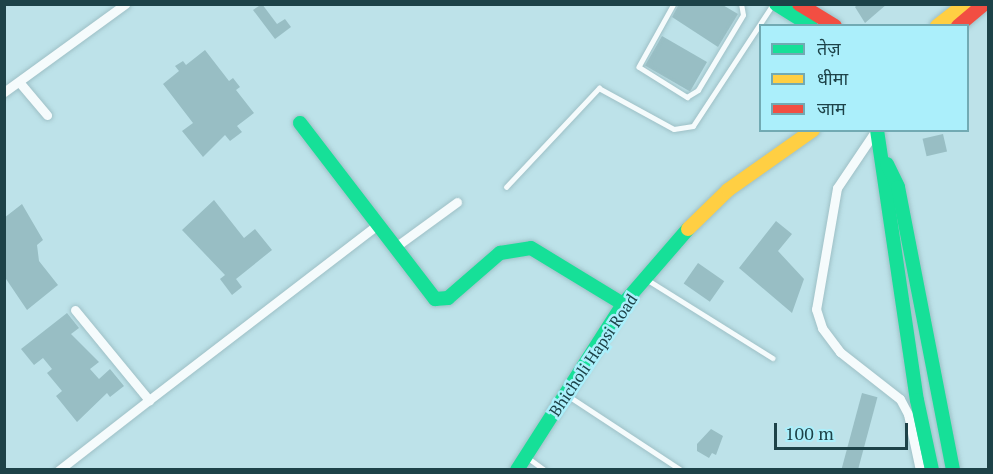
<!DOCTYPE html>
<meta charset="utf-8">
<style>
body{margin:0}
#map{position:relative;width:993px;height:474px;overflow:hidden;background:#bde2e9;font-family:"PT Serif","Noto Sans Devanagari",serif}
div>[style]{position:absolute}
.building>*{inset:0;background:#98bec4;transform-origin:0 0}
.roads{filter:drop-shadow(0 0 2px #9ec0c6) drop-shadow(0 0 2px #9ec0c6)}
.lane>*{height:4.5px;margin:-2.25px;padding:0 2.25px;transform-origin:2.25px;border-radius:2.25px;background:#f5fbfc}
.street>*{height:9px;margin:-4.5px;padding:0 4.5px;transform-origin:4.5px;border-radius:4.5px;background:#f5fbfc}
.fast>*{height:14px;margin:-7px;padding:0 7px;transform-origin:7px;border-radius:7px;background:#16e098}
.slow>*{height:14px;margin:-7px;padding:0 7px;transform-origin:7px;border-radius:7px;background:#ffcf43}
.jam>*{height:14px;margin:-7px;padding:0 7px;transform-origin:7px;border-radius:7px;background:#f24e42}
span{translate:-50% -50%;white-space:nowrap;text-align:center;line-height:1.15;-webkit-text-stroke:5px #abeffb;paint-order:stroke}
.street-label{font-size:16px;color:#1d4248}
.frame{position:absolute;inset:0;border:6px solid #1d4248;pointer-events:none}
.legend{position:absolute;left:759px;top:24px;width:210px;height:108px;box-sizing:border-box;background:#abeffb;border:2px solid #72aab3;margin:0;padding:8px 10px;list-style:none;font-size:18px;color:#1d4248}
.legend li{display:flex;align-items:center;gap:12px;height:30px}
.legend b{width:30px;border:2px solid #72aab3}
.scale{position:absolute;left:774px;top:423px;width:134px;height:27px;box-sizing:border-box;border:3px solid #1d4248;border-top:0;padding-left:8px;font-size:18px;line-height:21px;white-space:nowrap;color:#1d4248;-webkit-text-stroke:4px #abeffb;paint-order:stroke}
</style>
<div id="map">
<div class="building">
<div style="clip-path:polygon(262px 4px,277px 24px,285px 19px,291px 27px,275px 39px,253px 10px)"></div>
<div style="clip-path:polygon(679px 4px,721px 4px,738px 14px,718px 47px,672px 17px)"></div>
<div style="clip-path:polygon(858px 4px,887px 4px,865px 23px,855px 7px)"></div>
<div style="left:662px;top:36px;width:52px;height:34px;rotate:30deg"></div>
<div style="clip-path:polygon(205px 50px,229px 81px,233px 78px,240px 87px,236px 90px,254px 113px,237px 126px,242px 132px,230px 141px,225px 135px,203px 157px,182px 131px,193px 123px,163px 84px,179px 71px,175px 66px,183px 61px,186px 65px)"></div>
<div style="left:943px;top:134px;width:18px;height:21px;rotate:77deg"></div>
<div style="clip-path:polygon(214px 200px,244px 238px,255px 229px,272px 250px,236px 279px,242px 287px,232px 295px,220px 279px,225px 275px,182px 230px)"></div>
<div style="clip-path:polygon(22px 204px,43px 240px,37px 245px,39px 261px,58px 285px,27px 310px,4px 276px,4px 218px)"></div>
<div style="clip-path:polygon(776px 221px,792px 234px,778px 251px,804px 279px,792px 313px,739px 268px)"></div>
<div style="left:698px;top:263px;width:32px;height:25px;rotate:35deg"></div>
<div style="clip-path:polygon(67px 313px,79px 328px,71px 334px,99px 362px,90px 369px,99px 379px,110px 369px,124px 386px,110px 397px,107px 393px,77px 422px,56px 396px,62px 391px,47px 373px,52px 369px,43px 358px,34px 365px,21px 349px)"></div>
<div style="left:862px;top:393px;width:16px;height:78px;rotate:15deg"></div>
<div style="clip-path:polygon(711px 429px,723px 436px,716px 455px,712px 453px,709px 458px,697px 451px,697px 444px)"></div>
</div>
<div class="roads">
<div class="lane">
<div style="left:674px;top:4px;width:72px;rotate:119.1deg"></div>
<div style="left:639px;top:67px;width:57px;rotate:32deg"></div>
<div style="left:687px;top:97px;width:13px;rotate:-32deg"></div>
<div style="left:698px;top:90px;width:87px;rotate:-59deg"></div>
<div style="left:743px;top:15px;width:11px;rotate:-100deg"></div>
<div style="left:506px;top:187px;width:136px;rotate:-46.8deg"></div>
<div style="left:599px;top:88px;width:85px;rotate:28.7deg"></div>
<div style="left:674px;top:129px;width:19px;rotate:-9deg"></div>
<div style="left:693px;top:126px;width:146px;rotate:-56.7deg"></div>
<div style="left:648px;top:280px;width:147px;rotate:32deg"></div>
<div style="left:567px;top:395px;width:136px;rotate:33.3deg"></div>
<div style="left:527px;top:457px;width:22px;rotate:36deg"></div>
</div>
<div class="street">
<div style="left:20px;top:83px;width:42px;rotate:49.8deg"></div>
<div style="left:4px;top:92px;width:150px;rotate:-36deg"></div>
<div style="left:876px;top:130px;width:70px;rotate:123.9deg"></div>
<div style="left:837px;top:188px;width:123px;rotate:99.8deg"></div>
<div style="left:816px;top:309px;width:20px;rotate:72deg"></div>
<div style="left:822px;top:328px;width:30px;rotate:53deg"></div>
<div style="left:840px;top:352px;width:76px;rotate:38.1deg"></div>
<div style="left:900px;top:399px;width:17px;rotate:62deg"></div>
<div style="left:908px;top:414px;width:57px;rotate:77.9deg"></div>
<div style="left:394px;top:248px;width:78px;rotate:-36.1deg"></div>
<div style="left:75px;top:310px;width:117px;rotate:50.6deg"></div>
<div style="left:149px;top:400px;width:289px;rotate:-37.5deg"></div>
<div style="left:59px;top:470px;width:114px;rotate:-37.9deg"></div>
</div>
<div class="fast">
<div style="left:776px;top:4px;width:41px;rotate:32.2deg"></div>
<div style="left:300px;top:123px;width:222px;rotate:52.5deg"></div>
<div style="left:435px;top:299px;width:13px;rotate:-4deg"></div>
<div style="left:448px;top:298px;width:69px;rotate:-40.9deg"></div>
<div style="left:500px;top:253px;width:31px;rotate:-9deg"></div>
<div style="left:531px;top:248px;width:108px;rotate:31.3deg"></div>
<div style="left:877px;top:130px;width:273px;rotate:81.6deg"></div>
<div style="left:917px;top:400px;width:72px;rotate:77.9deg"></div>
<div style="left:887px;top:164px;width:25px;rotate:64deg"></div>
<div style="left:898px;top:187px;width:288px;rotate:79deg"></div>
<div style="left:517px;top:470px;width:197px;rotate:-57.4deg"></div>
<div style="left:623px;top:304px;width:99px;rotate:-49.1deg"></div>
</div>
<div class="slow">
<div style="left:937px;top:26px;width:36px;rotate:-38deg"></div>
<div style="left:688px;top:229px;width:56px;rotate:-44.3deg"></div>
<div style="left:728px;top:190px;width:104px;rotate:-35.2deg"></div>
</div>
<div class="jam">
<div style="left:799px;top:4px;width:42px;rotate:31.4deg"></div>
<div style="left:958px;top:26px;width:34px;rotate:-40deg"></div>
</div>
</div>
<div class="street-label">
<span style="left:593px;top:355px;rotate:-56deg">Bhicholi Hapsi Road</span>
</div>
<div class="frame"></div>
<ul class="legend">
<li><b style="height:8px;background:#16e098"></b>तेज़</li>
<li><b style="height:8px;background:#ffcf43"></b>धीमा</li>
<li><b style="height:8px;background:#f24e42"></b>जाम</li>
</ul>
<div class="scale">100 m</div>
</div>
